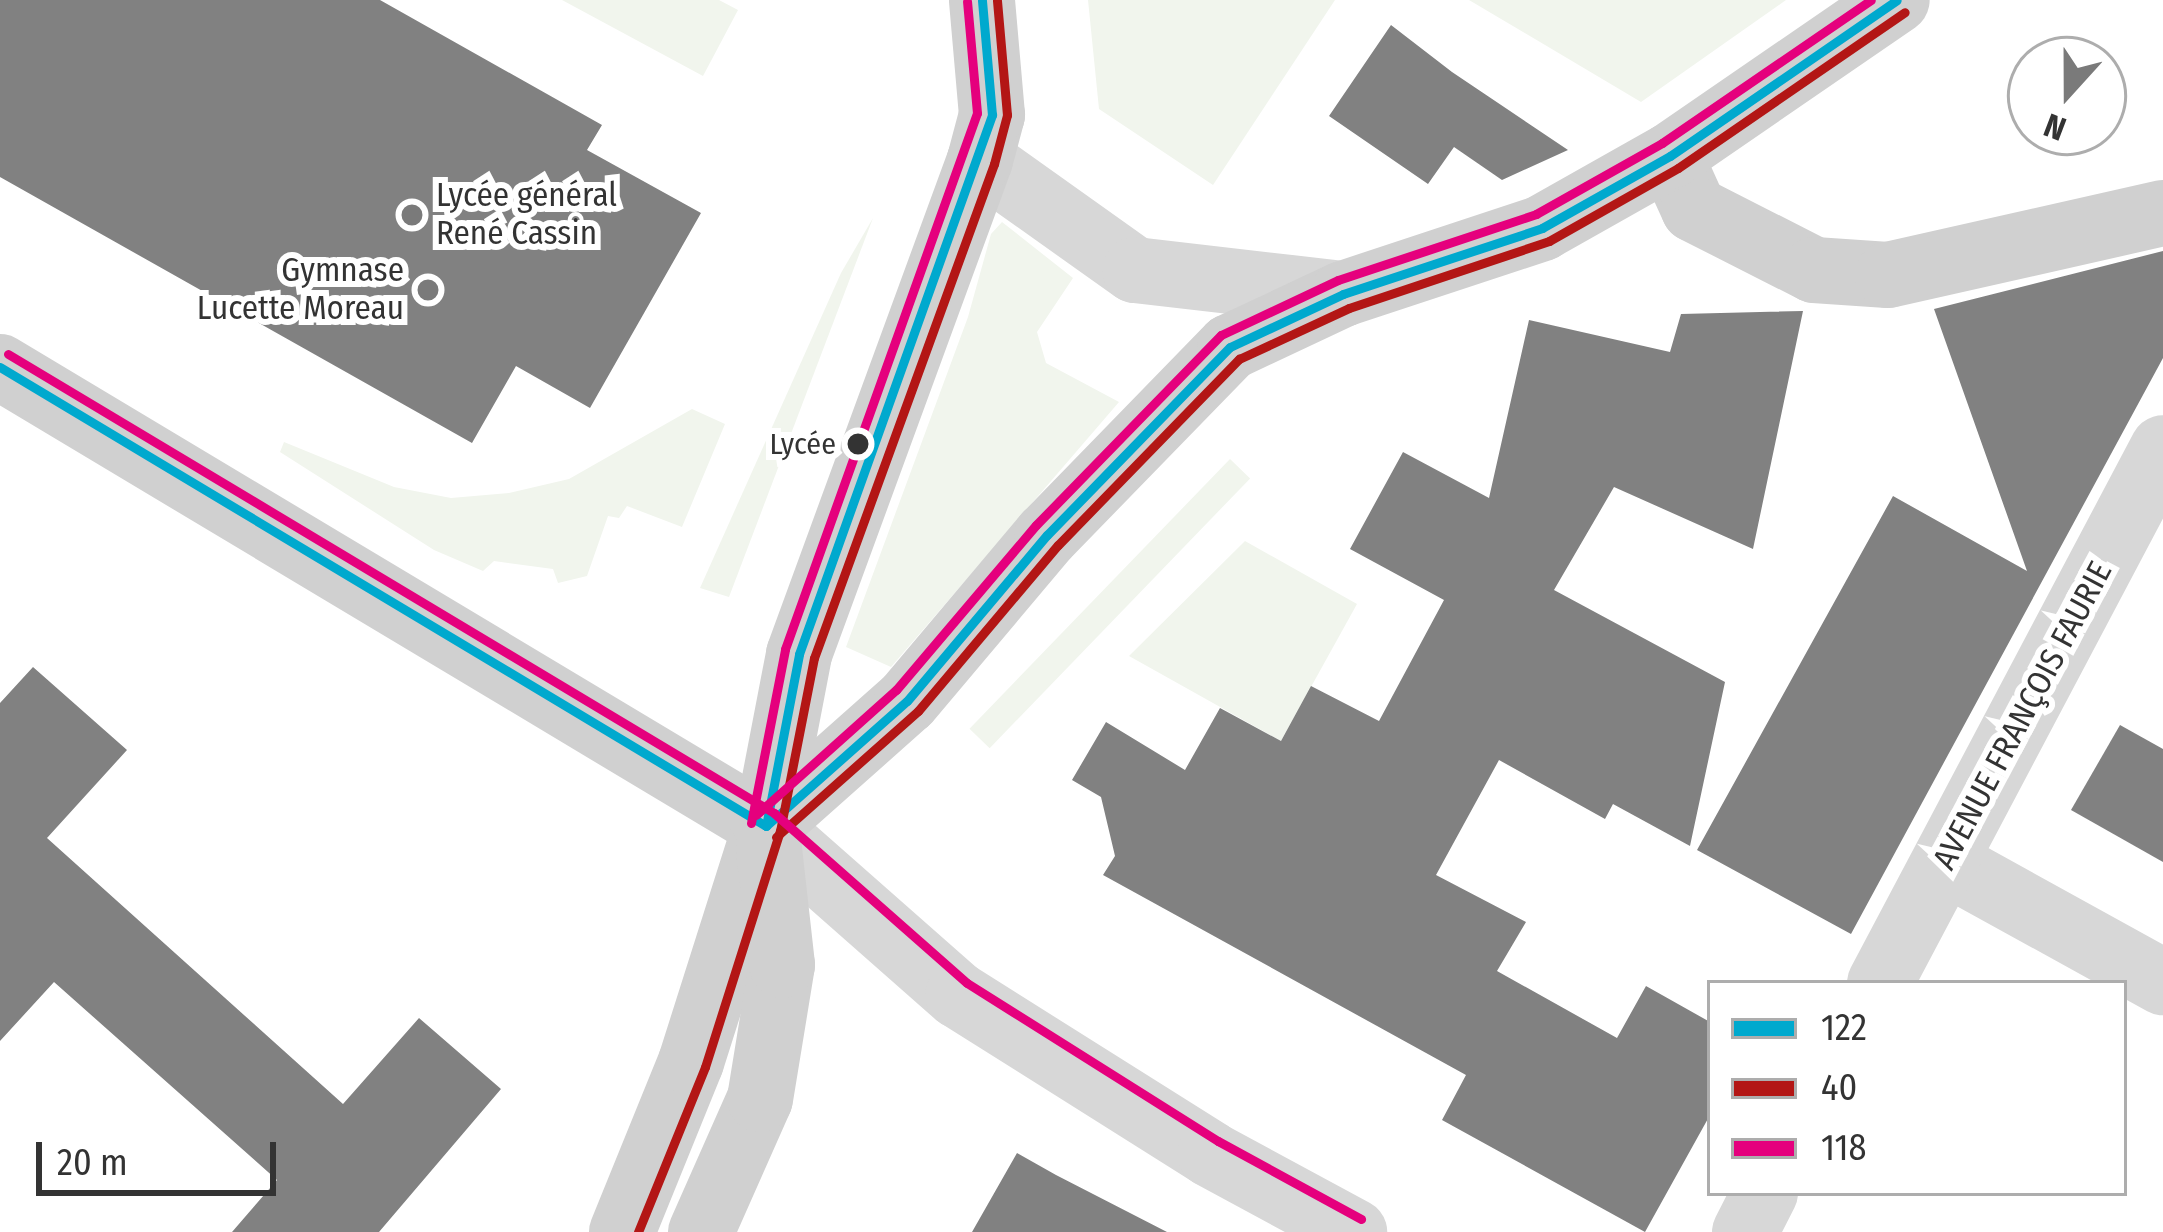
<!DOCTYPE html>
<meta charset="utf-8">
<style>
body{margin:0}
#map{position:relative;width:2163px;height:1232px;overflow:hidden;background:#fff;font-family:"Fira Sans Condensed",sans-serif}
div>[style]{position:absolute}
.green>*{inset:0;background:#f1f5ed;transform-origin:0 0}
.building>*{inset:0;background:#818181}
.street>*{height:66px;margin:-33px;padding:0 33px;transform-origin:33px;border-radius:33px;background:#d7d7d7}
.secondary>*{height:66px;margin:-33px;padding:0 33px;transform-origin:33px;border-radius:33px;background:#d0d0d0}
.bus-1>*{height:9px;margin:-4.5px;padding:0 4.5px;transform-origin:4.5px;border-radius:4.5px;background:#00a9ce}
.bus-2>*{height:9px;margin:-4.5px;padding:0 4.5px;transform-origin:4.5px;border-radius:4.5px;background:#b31615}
.bus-3>*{height:9px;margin:-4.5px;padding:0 4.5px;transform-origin:4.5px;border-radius:4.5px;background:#e5007d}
.dots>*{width:33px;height:33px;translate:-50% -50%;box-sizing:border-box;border:6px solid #fff;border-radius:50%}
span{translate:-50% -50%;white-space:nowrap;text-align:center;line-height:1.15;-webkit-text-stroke:12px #fff;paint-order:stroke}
.bus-label{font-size:30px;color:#333}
.right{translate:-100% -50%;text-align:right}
.poi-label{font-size:33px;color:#333}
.left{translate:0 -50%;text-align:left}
.street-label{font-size:33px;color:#333}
.legend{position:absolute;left:1707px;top:980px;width:420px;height:216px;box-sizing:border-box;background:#fff;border:3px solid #adadad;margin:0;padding:15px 21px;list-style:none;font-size:36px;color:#333}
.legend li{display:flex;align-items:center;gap:24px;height:60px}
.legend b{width:60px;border:3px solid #adadad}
.north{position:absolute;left:2007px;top:36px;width:120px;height:120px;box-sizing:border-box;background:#fff;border:3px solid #adadad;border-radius:50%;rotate:201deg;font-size:33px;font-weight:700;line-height:48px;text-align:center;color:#333}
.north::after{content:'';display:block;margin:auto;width:42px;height:54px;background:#7a7a7a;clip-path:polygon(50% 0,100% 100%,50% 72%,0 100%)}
.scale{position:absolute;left:36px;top:1142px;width:240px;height:54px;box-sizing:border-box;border:6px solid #333;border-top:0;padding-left:15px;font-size:36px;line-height:42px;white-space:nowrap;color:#333;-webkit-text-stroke:9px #fff;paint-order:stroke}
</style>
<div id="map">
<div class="green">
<div style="clip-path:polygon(562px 0,719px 0,738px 10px,703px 76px)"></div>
<div style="clip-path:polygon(1088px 0,1335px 0,1213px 185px,1099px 109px)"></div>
<div style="clip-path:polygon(1469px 0,1786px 0,1641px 102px)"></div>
<div style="clip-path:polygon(873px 218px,729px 597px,700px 588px,841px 273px)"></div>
<div style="clip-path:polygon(1002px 222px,1073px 278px,1037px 332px,1046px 363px,1119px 402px,891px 667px,846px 647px,968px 317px,991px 234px)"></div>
<div style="clip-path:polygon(692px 409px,725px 424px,682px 527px,627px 506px,619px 518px,608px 516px,587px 576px,558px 583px,553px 569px,494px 561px,483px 571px,434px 550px,280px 452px,284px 442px,394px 487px,451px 498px,509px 493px,569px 479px)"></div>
<div style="left:1230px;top:459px;width:28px;height:375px;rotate:44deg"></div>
<div style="clip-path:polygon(1245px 541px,1357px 604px,1281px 741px,1129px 656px)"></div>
</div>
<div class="building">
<div style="clip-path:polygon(0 0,380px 0,602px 125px,587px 150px,701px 213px,590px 408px,516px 366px,472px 443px,0 177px)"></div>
<div style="clip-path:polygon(1391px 25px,1452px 72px,1568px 150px,1502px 180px,1454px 147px,1428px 184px,1329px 116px)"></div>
<div style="clip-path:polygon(2163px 251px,2163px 358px,1851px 934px,1697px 850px,1893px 496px,2027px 571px,1934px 309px)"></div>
<div style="clip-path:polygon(1803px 311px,1753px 549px,1614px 487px,1554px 590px,1725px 682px,1690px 846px,1613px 804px,1605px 819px,1499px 760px,1436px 875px,1526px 922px,1497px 971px,1617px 1038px,1646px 986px,1710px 1022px,1710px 1115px,1645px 1232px,1442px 1120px,1466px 1075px,1103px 875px,1115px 856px,1101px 797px,1072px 780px,1106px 722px,1185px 770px,1220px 708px,1281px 741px,1311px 686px,1379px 721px,1444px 600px,1350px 549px,1403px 452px,1489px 498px,1529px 320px,1670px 352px,1681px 314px)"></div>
<div style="clip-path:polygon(33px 667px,127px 750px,47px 838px,343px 1104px,419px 1018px,501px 1089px,379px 1232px,232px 1232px,277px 1180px,54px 982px,0 1041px,0 703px)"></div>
<div style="clip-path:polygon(2120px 725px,2163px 749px,2163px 862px,2071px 810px)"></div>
<div style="clip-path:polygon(1017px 1153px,1056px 1175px,1167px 1232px,972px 1232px)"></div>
</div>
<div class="street">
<div style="left:980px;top:160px;width:190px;rotate:35.4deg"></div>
<div style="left:1135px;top:270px;width:209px;rotate:6.6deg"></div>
<div style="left:766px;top:826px;width:256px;rotate:41.4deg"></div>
<div style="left:958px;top:995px;width:298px;rotate:32.2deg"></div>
<div style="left:1210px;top:1154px;width:164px;rotate:28.4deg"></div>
<div style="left:1947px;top:863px;width:247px;rotate:28.9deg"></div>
<div style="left:1880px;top:983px;width:605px;rotate:-62.12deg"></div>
<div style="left:1745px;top:1232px;width:44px;rotate:-62.9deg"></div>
</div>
<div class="secondary">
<div style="left:1670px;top:156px;width:58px;rotate:65.6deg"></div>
<div style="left:1694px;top:209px;width:135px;rotate:26.9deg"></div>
<div style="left:1814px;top:270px;width:74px;rotate:3.9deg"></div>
<div style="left:1888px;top:275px;width:282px;rotate:-12.7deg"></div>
<div style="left:0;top:367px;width:893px;rotate:30.93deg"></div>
<div style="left:766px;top:826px;width:188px;rotate:-41.6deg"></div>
<div style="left:907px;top:701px;width:217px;rotate:-49.9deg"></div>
<div style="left:1047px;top:535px;width:262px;rotate:-45.8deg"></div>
<div style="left:1230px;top:347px;width:125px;rotate:-25.1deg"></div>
<div style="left:1343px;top:294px;width:210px;rotate:-18.3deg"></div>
<div style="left:1542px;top:228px;width:147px;rotate:-29.4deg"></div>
<div style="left:1670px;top:156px;width:275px;rotate:-34.5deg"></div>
<div style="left:622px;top:1232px;width:183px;rotate:-67.9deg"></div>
<div style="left:691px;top:1062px;width:248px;rotate:-72.4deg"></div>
<div style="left:766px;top:826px;width:175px;rotate:-79.1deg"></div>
<div style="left:799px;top:654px;width:526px;rotate:-69.88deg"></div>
<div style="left:980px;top:160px;width:47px;rotate:-75.1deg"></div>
<div style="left:992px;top:115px;width:115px;rotate:-95deg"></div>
<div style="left:701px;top:1232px;width:145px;rotate:-66.1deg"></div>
<div style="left:760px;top:1099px;width:136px;rotate:-80.7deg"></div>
<div style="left:782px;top:965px;width:117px;rotate:-96.4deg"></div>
</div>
<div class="bus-1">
<div style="left:0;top:367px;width:893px;rotate:30.93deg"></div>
<div style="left:766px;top:826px;width:188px;rotate:-41.6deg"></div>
<div style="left:907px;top:701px;width:217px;rotate:-49.9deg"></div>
<div style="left:1047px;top:535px;width:262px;rotate:-45.8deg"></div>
<div style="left:1230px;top:347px;width:125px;rotate:-25.1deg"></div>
<div style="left:1343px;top:294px;width:210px;rotate:-18.3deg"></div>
<div style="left:1542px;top:228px;width:147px;rotate:-29.4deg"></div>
<div style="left:1670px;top:156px;width:275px;rotate:-34.5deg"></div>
<div style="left:766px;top:826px;width:175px;rotate:-79.1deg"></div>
<div style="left:799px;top:654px;width:573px;rotate:-70.3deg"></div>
<div style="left:992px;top:115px;width:115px;rotate:-95deg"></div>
</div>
<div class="bus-2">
<div style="left:776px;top:837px;width:190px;rotate:-41.6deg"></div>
<div style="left:918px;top:711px;width:217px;rotate:-49.9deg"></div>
<div style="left:1058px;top:545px;width:260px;rotate:-45.8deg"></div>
<div style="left:1239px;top:359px;width:121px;rotate:-24.9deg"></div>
<div style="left:1349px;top:308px;width:211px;rotate:-18.5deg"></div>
<div style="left:1549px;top:241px;width:148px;rotate:-29.5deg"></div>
<div style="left:1678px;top:168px;width:275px;rotate:-34.5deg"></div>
<div style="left:638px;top:1232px;width:178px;rotate:-67.9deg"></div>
<div style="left:705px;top:1067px;width:248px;rotate:-72.4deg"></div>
<div style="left:780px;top:831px;width:176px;rotate:-78.9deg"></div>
<div style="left:814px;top:658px;width:526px;rotate:-69.98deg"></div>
<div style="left:994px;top:164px;width:51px;rotate:-75.1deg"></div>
<div style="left:1007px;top:115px;width:115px;rotate:-95deg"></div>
</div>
<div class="bus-3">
<div style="left:8px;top:354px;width:893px;rotate:30.93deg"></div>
<div style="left:774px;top:813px;width:257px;rotate:41.4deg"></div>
<div style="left:967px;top:983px;width:297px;rotate:32.2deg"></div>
<div style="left:1218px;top:1141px;width:163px;rotate:28.6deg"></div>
<div style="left:756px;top:815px;width:188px;rotate:-41.8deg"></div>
<div style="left:896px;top:690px;width:216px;rotate:-49.7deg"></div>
<div style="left:1036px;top:525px;width:265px;rotate:-45.8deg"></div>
<div style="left:1221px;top:335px;width:129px;rotate:-25.2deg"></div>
<div style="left:1338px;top:280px;width:209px;rotate:-18.4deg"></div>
<div style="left:1536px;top:214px;width:145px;rotate:-29.4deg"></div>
<div style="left:1662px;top:143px;width:253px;rotate:-34.4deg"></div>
<div style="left:751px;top:823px;width:177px;rotate:-78.9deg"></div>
<div style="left:785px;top:649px;width:569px;rotate:-70.29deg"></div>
<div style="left:977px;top:113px;width:112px;rotate:-95.1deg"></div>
</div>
<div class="dots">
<div style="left:412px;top:215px;background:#7a7a7a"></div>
<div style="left:428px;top:290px;background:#7a7a7a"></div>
<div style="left:858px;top:444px;background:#333"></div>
</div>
<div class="bus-label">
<span class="right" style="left:836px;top:444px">Lycée</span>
</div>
<div class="poi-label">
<span class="left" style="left:436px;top:215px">Lycée général<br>René Cassin</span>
<span class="right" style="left:404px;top:290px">Gymnase<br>Lucette Moreau</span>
</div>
<div class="street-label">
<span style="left:2023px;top:716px;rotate:-62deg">AVENUE FRANÇOIS FAURIE</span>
</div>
<ul class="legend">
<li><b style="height:15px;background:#00a9ce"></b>122</li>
<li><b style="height:15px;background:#b31615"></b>40</li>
<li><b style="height:15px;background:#e5007d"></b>118</li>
</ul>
<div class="north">N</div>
<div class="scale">20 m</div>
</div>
